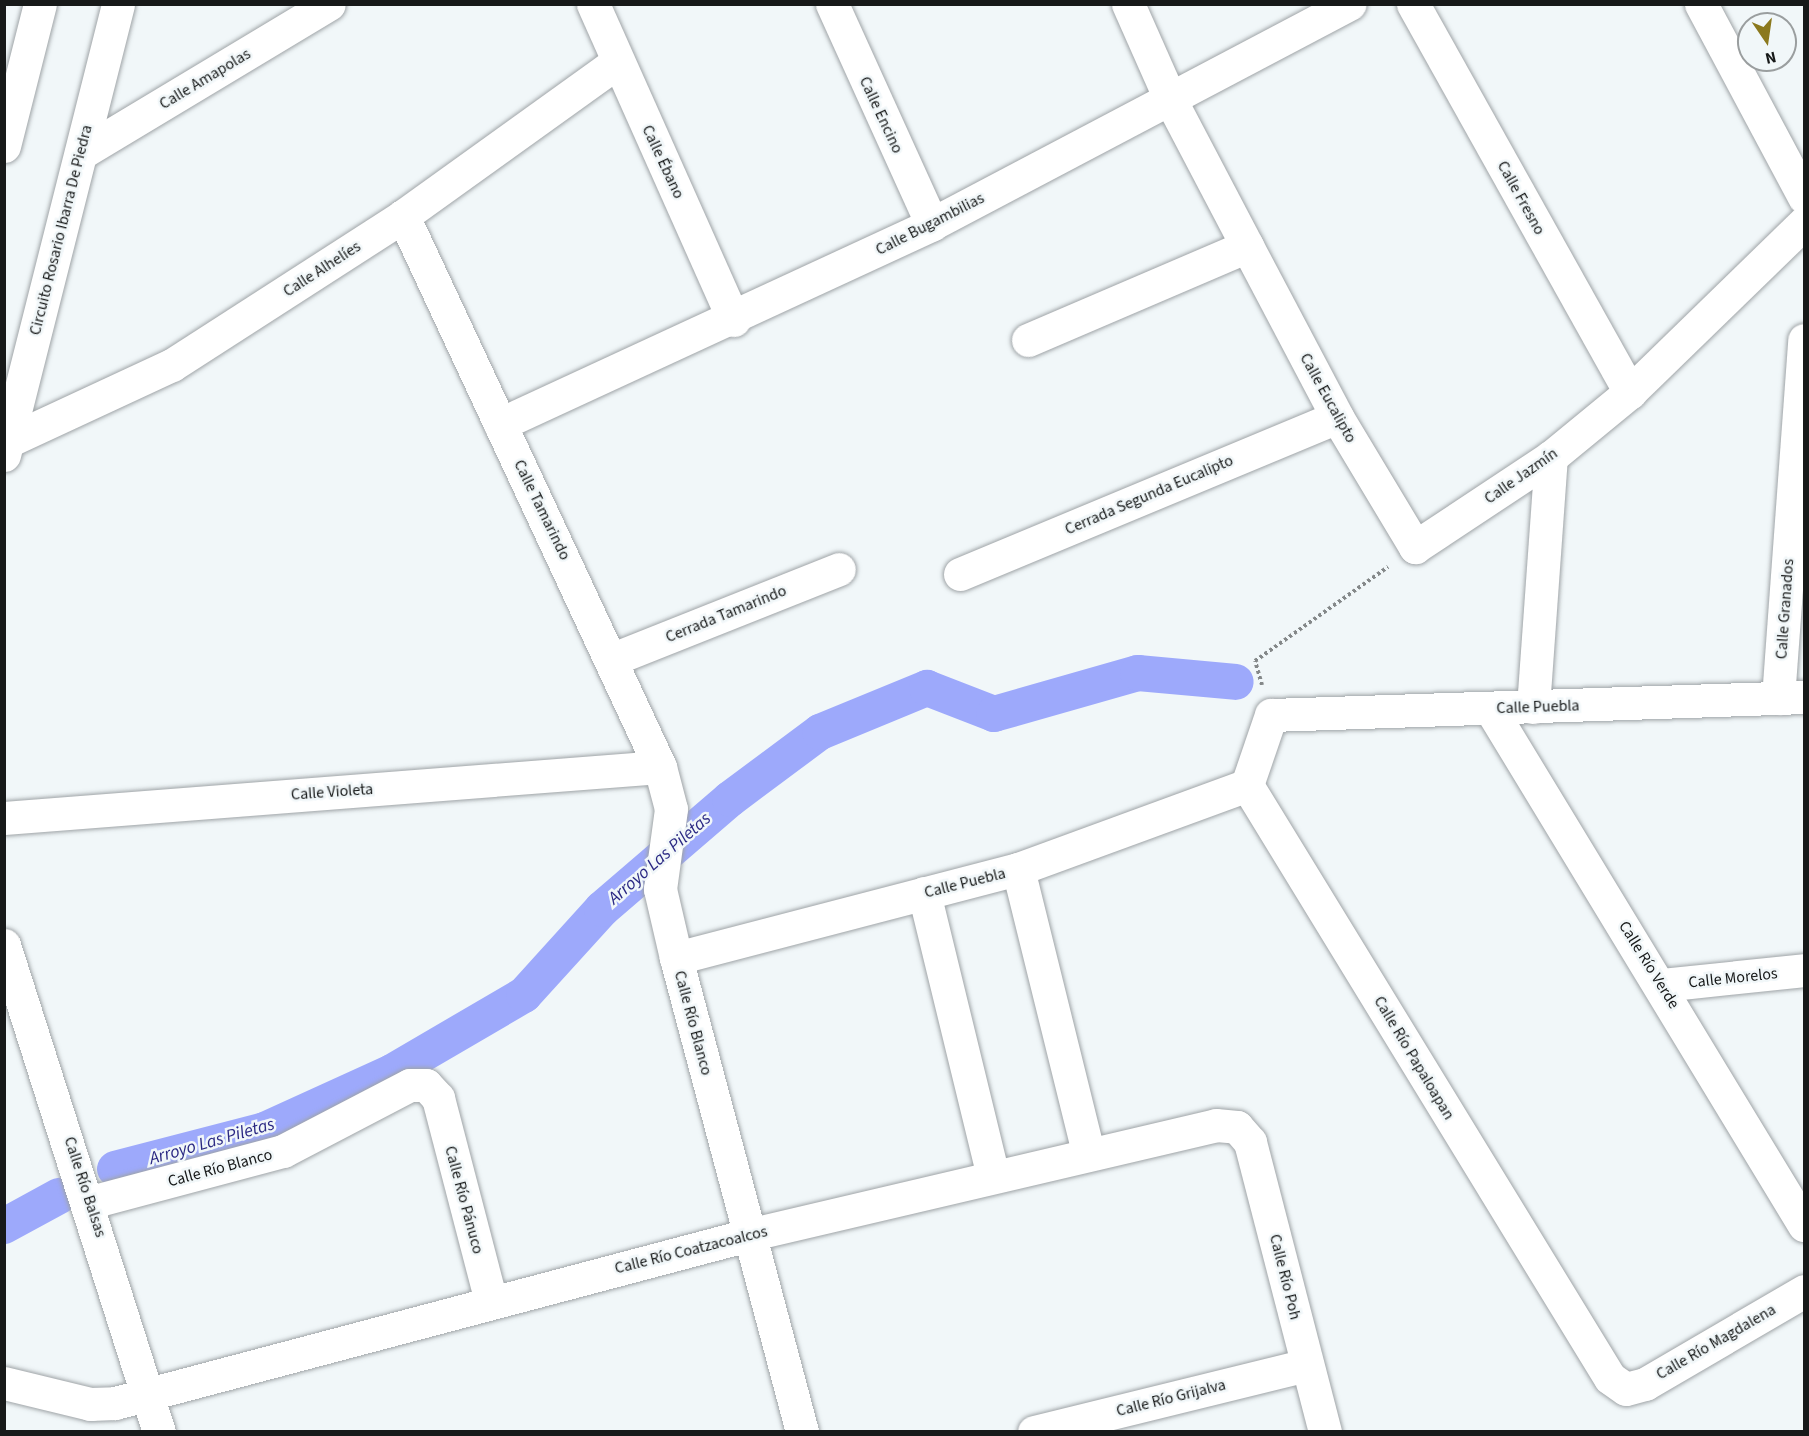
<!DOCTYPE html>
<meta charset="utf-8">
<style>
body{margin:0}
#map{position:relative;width:1809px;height:1436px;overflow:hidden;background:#f1f7f9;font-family:"Source Sans 3",sans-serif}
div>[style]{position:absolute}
.canal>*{height:36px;margin:-18px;padding:0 18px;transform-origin:18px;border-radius:18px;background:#9da9fb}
.path>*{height:4px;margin-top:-2px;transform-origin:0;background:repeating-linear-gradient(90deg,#848889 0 3px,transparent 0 6px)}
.roads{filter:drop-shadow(0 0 2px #9fa4a7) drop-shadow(0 0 2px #9fa4a7)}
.minor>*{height:33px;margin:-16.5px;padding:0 16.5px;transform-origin:16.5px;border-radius:16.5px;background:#fff}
.tertiary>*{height:33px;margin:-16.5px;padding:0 16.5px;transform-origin:16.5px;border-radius:16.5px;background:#fff}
.primary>*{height:33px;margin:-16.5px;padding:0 16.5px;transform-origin:16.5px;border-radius:16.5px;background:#fff}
span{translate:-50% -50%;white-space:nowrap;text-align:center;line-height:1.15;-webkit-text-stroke:5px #f1f7f9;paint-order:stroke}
.street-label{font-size:16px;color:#171919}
.water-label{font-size:18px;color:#2a2883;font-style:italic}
.frame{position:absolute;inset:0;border:6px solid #171919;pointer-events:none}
.north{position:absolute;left:1737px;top:12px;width:60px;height:60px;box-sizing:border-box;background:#f1f7f9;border:2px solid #9a9e9f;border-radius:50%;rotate:167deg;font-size:16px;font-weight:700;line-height:24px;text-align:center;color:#171919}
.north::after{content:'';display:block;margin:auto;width:21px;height:27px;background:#8b791e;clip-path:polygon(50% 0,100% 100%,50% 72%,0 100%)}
</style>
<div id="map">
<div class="canal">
<div style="left:115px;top:1169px;width:155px;rotate:-14.6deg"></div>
<div style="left:265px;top:1130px;width:140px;rotate:-24.5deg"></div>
<div style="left:392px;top:1072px;width:153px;rotate:-30.3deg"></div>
<div style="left:524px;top:995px;width:116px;rotate:-47.8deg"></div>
<div style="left:602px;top:909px;width:169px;rotate:-40.7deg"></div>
<div style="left:730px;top:799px;width:112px;rotate:-36.7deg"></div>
<div style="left:820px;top:732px;width:116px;rotate:-22.4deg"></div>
<div style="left:927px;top:688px;width:72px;rotate:21.2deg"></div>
<div style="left:994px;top:714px;width:150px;rotate:-15.9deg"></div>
<div style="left:1138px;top:673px;width:98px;rotate:5.2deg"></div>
<div style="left:4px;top:1226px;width:63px;rotate:-28.6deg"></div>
</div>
<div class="path">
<div style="left:1262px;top:685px;width:25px;rotate:-106deg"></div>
<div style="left:1255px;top:661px;width:163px;rotate:-35.3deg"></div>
</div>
<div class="roads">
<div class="minor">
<div style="left:593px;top:4px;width:346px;rotate:66deg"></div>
<div style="left:832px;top:4px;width:242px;rotate:65.6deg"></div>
<div style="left:1128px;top:4px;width:106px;rotate:66.1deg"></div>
<div style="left:1171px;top:101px;width:164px;rotate:62.3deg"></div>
<div style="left:1247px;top:246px;width:193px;rotate:62.2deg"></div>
<div style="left:1337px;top:417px;width:152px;rotate:59deg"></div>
<div style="left:1415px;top:547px;width:163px;rotate:-33.5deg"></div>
<div style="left:1551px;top:457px;width:102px;rotate:-39.4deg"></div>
<div style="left:1630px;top:392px;width:243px;rotate:-44.2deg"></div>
<div style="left:1413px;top:4px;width:445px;rotate:60.8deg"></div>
<div style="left:1701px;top:4px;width:219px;rotate:61.9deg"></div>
<div style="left:81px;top:153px;width:289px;rotate:-31deg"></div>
<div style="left:403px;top:216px;width:608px;rotate:64.99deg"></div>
<div style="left:1028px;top:340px;width:238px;rotate:-23.2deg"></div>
<div style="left:8px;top:441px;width:181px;rotate:-24.9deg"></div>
<div style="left:172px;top:365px;width:275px;rotate:-32.8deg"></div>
<div style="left:403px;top:216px;width:262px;rotate:-35.7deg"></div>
<div style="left:960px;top:574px;width:408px;rotate:-22.6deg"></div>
<div style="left:613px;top:659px;width:243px;rotate:-21.7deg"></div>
<div style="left:1778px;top:698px;width:359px;rotate:-85.8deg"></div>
<div style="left:1533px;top:707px;width:251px;rotate:-85.9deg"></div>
<div style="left:1490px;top:708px;width:605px;rotate:58.73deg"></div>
<div style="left:1247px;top:785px;width:695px;rotate:58.53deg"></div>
<div style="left:1610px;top:1378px;width:19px;rotate:35deg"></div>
<div style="left:1626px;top:1389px;width:20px;rotate:-15deg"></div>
<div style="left:1645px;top:1384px;width:184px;rotate:-30.3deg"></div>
<div style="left:1018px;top:869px;width:292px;rotate:76.1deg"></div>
<div style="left:924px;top:893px;width:291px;rotate:76.3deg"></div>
<div style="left:676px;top:958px;width:490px;rotate:75.1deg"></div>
<div style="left:1662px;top:985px;width:143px;rotate:-6deg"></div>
<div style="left:91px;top:1202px;width:199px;rotate:-14.9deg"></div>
<div style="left:283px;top:1151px;width:143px;rotate:-27.5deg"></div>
<div style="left:410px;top:1085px;width:16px"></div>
<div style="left:426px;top:1085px;width:18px;rotate:47deg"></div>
<div style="left:438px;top:1098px;width:210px;rotate:75.4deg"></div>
<div style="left:4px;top:1383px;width:89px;rotate:13.7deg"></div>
<div style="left:90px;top:1404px;width:25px;rotate:-2deg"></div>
<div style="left:115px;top:1403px;width:655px;rotate:-14.86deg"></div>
<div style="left:748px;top:1235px;width:481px;rotate:-13.2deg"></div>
<div style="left:1216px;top:1125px;width:21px;rotate:5deg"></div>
<div style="left:1237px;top:1127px;width:20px;rotate:49deg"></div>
<div style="left:1250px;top:1142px;width:300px;rotate:75.5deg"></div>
<div style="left:1034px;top:1432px;width:281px;rotate:-13.8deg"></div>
</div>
<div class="tertiary">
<div style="left:500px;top:424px;width:476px;rotate:-24.8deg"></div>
<div style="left:932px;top:224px;width:472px;rotate:-27.8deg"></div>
<div style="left:4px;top:818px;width:658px;rotate:-4.45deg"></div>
<div style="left:660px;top:767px;width:43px;rotate:75.3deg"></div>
<div style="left:671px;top:809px;width:81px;rotate:97.8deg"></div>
<div style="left:660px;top:889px;width:71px;rotate:76.9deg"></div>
<div style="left:676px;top:958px;width:353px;rotate:-14.6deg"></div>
<div style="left:1018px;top:869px;width:244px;rotate:-20.1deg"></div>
<div style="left:1247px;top:785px;width:74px;rotate:-71.1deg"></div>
<div style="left:1271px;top:715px;width:533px;rotate:-1.93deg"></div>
<div style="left:4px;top:945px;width:511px;rotate:72.35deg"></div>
</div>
<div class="primary">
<div style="left:4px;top:146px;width:146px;rotate:-75.8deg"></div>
<div style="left:4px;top:455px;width:465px;rotate:-75.8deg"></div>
</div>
</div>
<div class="street-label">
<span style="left:205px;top:79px;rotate:-31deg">Calle Amapolas</span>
<span style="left:881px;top:115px;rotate:65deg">Calle Encino</span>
<span style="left:663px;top:162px;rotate:65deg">Calle Ébano</span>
<span style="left:1521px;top:198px;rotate:61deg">Calle Fresno</span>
<span style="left:930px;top:224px;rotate:-27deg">Calle Bugambilias</span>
<span style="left:61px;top:230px;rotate:-76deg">Circuito Rosario Ibarra De Piedra</span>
<span style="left:322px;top:269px;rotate:-33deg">Calle Alhelíes</span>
<span style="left:1328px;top:398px;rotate:61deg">Calle Eucalipto</span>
<span style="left:1521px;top:476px;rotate:-35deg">Calle Jazmín</span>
<span style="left:1149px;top:495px;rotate:-23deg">Cerrada Segunda Eucalipto</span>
<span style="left:542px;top:510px;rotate:64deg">Calle Tamarindo</span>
<span style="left:1785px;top:609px;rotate:-86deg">Calle Granados</span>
<span style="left:726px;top:614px;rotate:-22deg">Cerrada Tamarindo</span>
<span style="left:1538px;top:707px;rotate:-2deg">Calle Puebla</span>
<span style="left:332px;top:792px;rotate:-4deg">Calle Violeta</span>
<span style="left:965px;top:883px;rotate:-14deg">Calle Puebla</span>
<span style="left:1649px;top:965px;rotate:58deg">Calle Río Verde</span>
<span style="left:1733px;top:978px;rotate:-6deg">Calle Morelos</span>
<span style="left:693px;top:1023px;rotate:75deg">Calle Río Blanco</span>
<span style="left:1414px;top:1058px;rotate:59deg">Calle Río Papaloapan</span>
<span style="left:220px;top:1168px;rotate:-15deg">Calle Río Blanco</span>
<span style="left:85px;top:1187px;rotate:72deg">Calle Río Balsas</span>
<span style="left:464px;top:1200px;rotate:75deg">Calle Río Pánuco</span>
<span style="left:691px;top:1250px;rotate:-14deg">Calle Río Coatzacoalcos</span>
<span style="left:1285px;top:1277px;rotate:76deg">Calle Río Poh</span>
<span style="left:1716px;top:1342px;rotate:-30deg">Calle Río Magdalena</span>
<span style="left:1171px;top:1398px;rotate:-14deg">Calle Río Grijalva</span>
</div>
<div class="water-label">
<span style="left:660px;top:859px;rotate:-41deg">Arroyo Las Piletas</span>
<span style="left:212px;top:1142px;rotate:-16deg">Arroyo Las Piletas</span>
</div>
<div class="frame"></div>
<div class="north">N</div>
</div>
